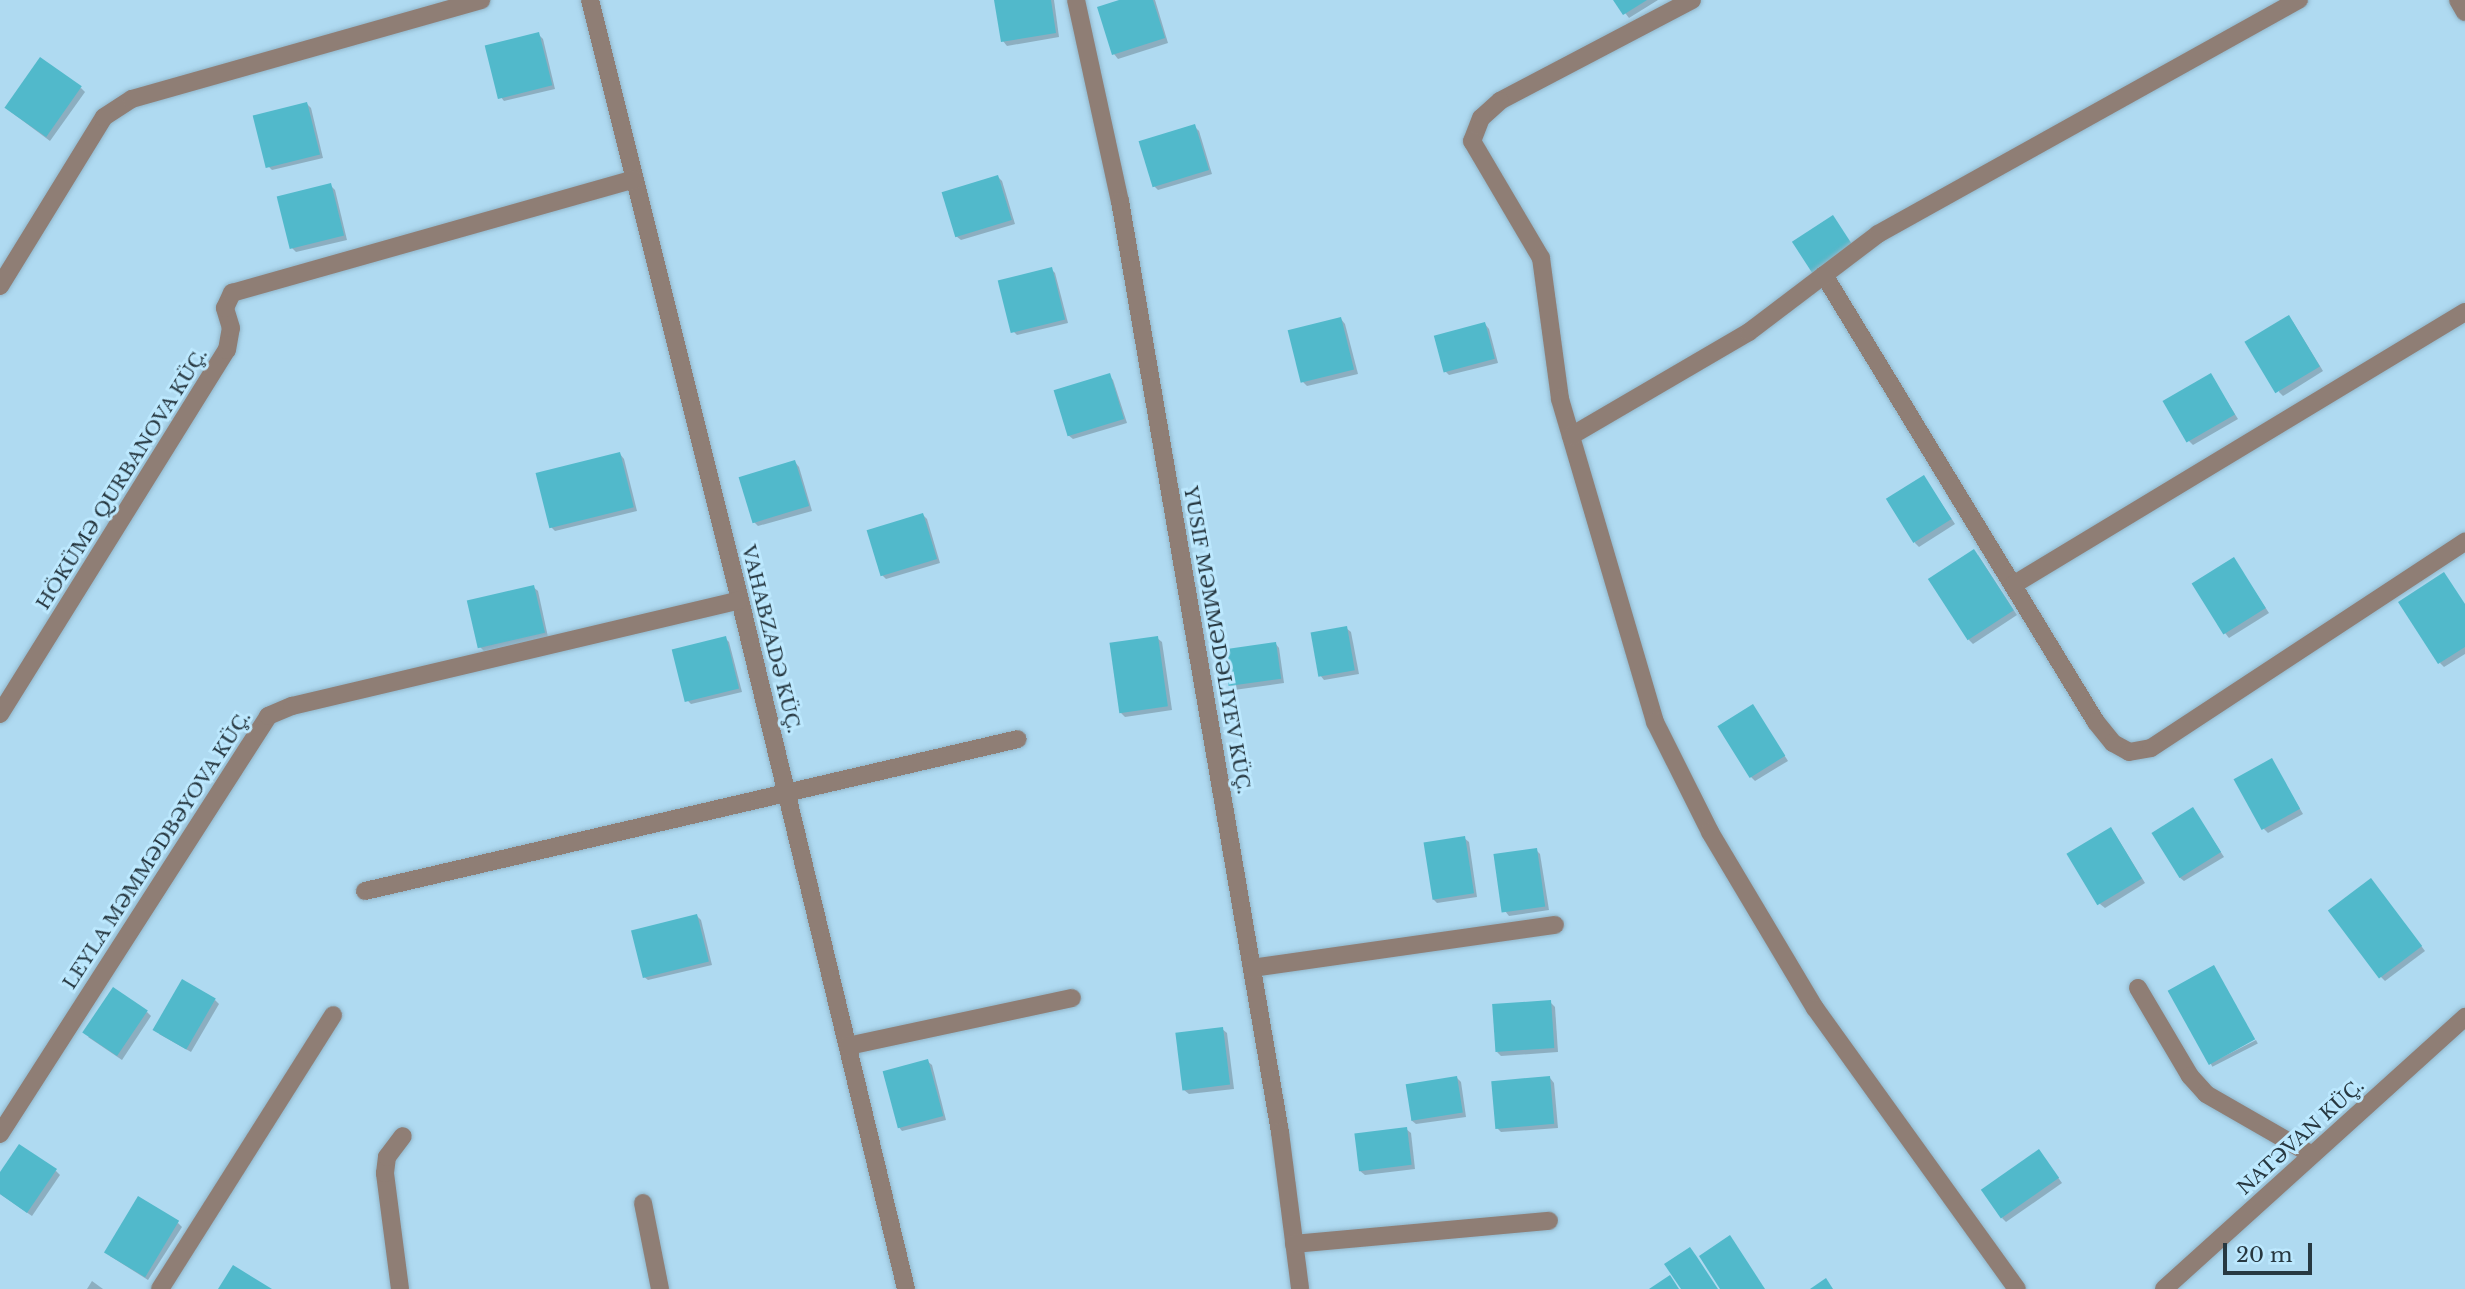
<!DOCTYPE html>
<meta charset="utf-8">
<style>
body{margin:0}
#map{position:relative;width:2465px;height:1289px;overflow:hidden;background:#afdaf1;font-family:"Libre Baskerville",serif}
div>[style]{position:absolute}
.shadow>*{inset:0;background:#0003;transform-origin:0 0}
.building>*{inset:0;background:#51b9cb;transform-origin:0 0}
.roads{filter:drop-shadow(0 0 2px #91b6ca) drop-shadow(0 0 2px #91b6ca)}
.minor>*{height:18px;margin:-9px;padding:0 9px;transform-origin:9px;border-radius:9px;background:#8f7e75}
span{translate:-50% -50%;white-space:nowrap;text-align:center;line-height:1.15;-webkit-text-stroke:6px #bce8fe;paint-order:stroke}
.street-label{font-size:19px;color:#273841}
.scale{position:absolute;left:2223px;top:1243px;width:89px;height:32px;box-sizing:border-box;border:4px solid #273841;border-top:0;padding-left:9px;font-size:21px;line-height:24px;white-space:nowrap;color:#273841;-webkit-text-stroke:5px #bce8fe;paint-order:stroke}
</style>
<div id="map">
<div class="shadow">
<div style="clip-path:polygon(996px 0,1054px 0,1059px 37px,1007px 46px,1003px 41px)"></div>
<div style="clip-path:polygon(1125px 0,1155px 0,1168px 43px,1118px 59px,1114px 54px,1099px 8px)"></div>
<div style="clip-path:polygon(1615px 0,1658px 0,1629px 18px)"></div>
<div style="clip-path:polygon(538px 34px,543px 39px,555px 89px,504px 101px,500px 96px)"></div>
<div style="clip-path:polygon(81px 88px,85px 92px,50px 141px,11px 112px)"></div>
<div style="clip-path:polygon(307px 104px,311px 108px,323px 158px,272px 170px,268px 166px)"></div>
<div style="clip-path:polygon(1194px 126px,1199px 131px,1212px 174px,1158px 190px,1154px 186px)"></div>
<div style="clip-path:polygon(998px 177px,1002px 181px,1015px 224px,961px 240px,956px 236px)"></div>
<div style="clip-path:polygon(330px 185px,335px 190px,347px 240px,296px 252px,292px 248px,279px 198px)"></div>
<div style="clip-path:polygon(1051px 269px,1055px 273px,1068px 323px,1017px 335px,1013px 331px)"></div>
<div style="clip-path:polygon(1341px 319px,1345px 324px,1358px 374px,1307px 386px,1303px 382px)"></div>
<div style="clip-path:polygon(2293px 322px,2323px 371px,2283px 396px,2279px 392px)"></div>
<div style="clip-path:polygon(1485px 324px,1489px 329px,1498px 363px,1449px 375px,1445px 371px)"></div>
<div style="clip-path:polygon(1109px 375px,1113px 380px,1127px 423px,1073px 439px,1068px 435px)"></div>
<div style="clip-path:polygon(2211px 376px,2238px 419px,2193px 445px,2188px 440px)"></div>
<div style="clip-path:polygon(620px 454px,624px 459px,637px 511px,555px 531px,551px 527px)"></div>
<div style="clip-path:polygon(795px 462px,799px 467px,812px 511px,758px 526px,754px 522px)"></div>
<div style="clip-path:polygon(1924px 477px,1955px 524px,1919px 547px,1915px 543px)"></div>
<div style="clip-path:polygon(923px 515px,927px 519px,940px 563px,886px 579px,881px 574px)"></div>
<div style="clip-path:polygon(1978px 555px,2017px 615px,1973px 644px,1969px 640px)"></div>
<div style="clip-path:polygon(2234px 560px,2269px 613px,2229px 638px,2225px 633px)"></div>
<div style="clip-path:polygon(533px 587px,538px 591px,548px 637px,484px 651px,480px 647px)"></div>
<div style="clip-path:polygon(2465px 605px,2465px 654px,2444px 667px,2440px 663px)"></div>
<div style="clip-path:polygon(1346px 628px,1351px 632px,1359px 674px,1324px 680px,1320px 675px)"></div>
<div style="clip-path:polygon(725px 638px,729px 642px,742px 692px,691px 704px,687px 700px)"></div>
<div style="clip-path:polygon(1157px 638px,1162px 642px,1172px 710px,1125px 717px,1121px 713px)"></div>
<div style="clip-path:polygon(1275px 643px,1279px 648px,1284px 683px,1234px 690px,1229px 685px)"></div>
<div style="clip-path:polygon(1753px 706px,1788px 761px,1755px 781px,1751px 777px)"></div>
<div style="clip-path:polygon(2271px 760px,2303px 814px,2268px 833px,2264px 829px)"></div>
<div style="clip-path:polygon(2193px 809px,2224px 857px,2184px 881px,2179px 877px)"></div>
<div style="clip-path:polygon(2115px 834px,2145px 883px,2105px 908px,2100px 904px)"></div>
<div style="clip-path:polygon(1464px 838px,1469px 842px,1477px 897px,1437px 903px,1433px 899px)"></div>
<div style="clip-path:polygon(1536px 850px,1540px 854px,1549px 910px,1509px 916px,1505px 911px)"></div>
<div style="clip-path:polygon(2375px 885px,2425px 951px,2385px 981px,2381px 977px)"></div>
<div style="clip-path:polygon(697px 916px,701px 920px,712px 965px,648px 980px,643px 976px)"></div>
<div style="clip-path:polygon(215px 1000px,219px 1004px,191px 1052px,159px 1034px)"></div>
<div style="clip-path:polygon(1550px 1002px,1555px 1007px,1558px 1052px,1501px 1056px,1497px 1052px)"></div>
<div style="clip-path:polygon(147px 1012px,151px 1016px,122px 1060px,88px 1037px)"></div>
<div style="clip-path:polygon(1222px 1029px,1227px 1033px,1234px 1089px,1189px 1094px,1184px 1090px)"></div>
<div style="left:2256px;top:1040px;width:4px;height:51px;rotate:63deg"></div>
<div style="clip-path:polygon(927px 1061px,932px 1065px,946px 1120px,902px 1131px,898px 1126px)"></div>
<div style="clip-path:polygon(1457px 1078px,1461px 1082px,1466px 1117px,1416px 1124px,1411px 1120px)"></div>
<div style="clip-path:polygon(1550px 1078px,1554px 1083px,1558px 1128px,1501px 1132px,1497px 1128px)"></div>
<div style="clip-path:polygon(1406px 1129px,1411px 1133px,1415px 1169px,1365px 1175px,1360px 1171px)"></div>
<div style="clip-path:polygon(2039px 1151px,2062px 1183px,2006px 1222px,2002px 1218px)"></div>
<div style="clip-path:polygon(56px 1171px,60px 1175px,32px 1216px,0 1194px,0 1175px)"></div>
<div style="clip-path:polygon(178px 1223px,182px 1227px,148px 1280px,110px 1256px)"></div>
<div style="clip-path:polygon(92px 1281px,103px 1289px,87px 1289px)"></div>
</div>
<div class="building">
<div style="clip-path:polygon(994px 0,1051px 0,1056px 33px,1001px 42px)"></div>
<div style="clip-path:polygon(1119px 0,1153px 0,1165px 38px,1112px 55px,1097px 7px)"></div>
<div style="clip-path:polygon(1613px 0,1647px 0,1623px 15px)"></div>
<div style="left:539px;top:32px;width:55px;height:56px;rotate:76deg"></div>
<div style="left:40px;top:57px;width:51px;height:62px;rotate:35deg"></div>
<div style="left:307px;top:102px;width:54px;height:56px;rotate:76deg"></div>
<div style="left:1195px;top:124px;width:48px;height:59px;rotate:73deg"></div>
<div style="left:998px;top:175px;width:47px;height:59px;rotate:73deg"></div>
<div style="left:331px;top:183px;width:54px;height:56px;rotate:76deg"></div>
<div style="left:1833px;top:215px;width:40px;height:49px;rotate:57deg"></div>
<div style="left:1052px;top:267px;width:54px;height:56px;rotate:76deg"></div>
<div style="left:2289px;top:315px;width:60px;height:52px;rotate:59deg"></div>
<div style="left:1341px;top:317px;width:54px;height:55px;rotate:76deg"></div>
<div style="left:1485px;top:322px;width:38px;height:53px;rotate:75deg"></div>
<div style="left:1110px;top:373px;width:48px;height:59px;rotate:73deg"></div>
<div style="left:2211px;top:373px;width:48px;height:56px;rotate:60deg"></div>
<div style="left:620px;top:452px;width:57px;height:87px;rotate:76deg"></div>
<div style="left:795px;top:460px;width:48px;height:59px;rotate:73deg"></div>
<div style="left:1924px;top:475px;width:52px;height:45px;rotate:58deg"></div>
<div style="left:923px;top:513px;width:48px;height:59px;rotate:73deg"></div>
<div style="left:1974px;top:549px;width:73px;height:55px;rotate:57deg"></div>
<div style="left:2234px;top:557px;width:60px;height:50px;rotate:58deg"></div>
<div style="clip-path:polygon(2444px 572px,2465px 604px,2465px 647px,2438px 664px,2398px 602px)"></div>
<div style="left:534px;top:585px;width:49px;height:69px;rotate:77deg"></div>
<div style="left:1347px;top:626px;width:45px;height:37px;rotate:80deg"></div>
<div style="left:726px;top:636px;width:54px;height:56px;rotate:76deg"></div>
<div style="left:1158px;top:636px;width:71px;height:49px;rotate:82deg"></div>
<div style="left:1276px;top:642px;width:37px;height:53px;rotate:82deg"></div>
<div style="left:1753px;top:704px;width:61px;height:42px;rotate:58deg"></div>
<div style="left:2272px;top:758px;width:58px;height:44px;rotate:61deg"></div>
<div style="left:2193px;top:807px;width:53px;height:49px;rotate:58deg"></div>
<div style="left:2111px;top:827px;width:60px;height:52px;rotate:59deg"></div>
<div style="left:1465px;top:836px;width:58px;height:42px;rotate:81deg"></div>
<div style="left:1537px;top:848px;width:59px;height:44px;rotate:82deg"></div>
<div style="left:2371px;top:878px;width:85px;height:54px;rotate:53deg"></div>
<div style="left:697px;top:914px;width:49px;height:68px;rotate:76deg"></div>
<div style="left:2214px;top:965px;width:85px;height:53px;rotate:61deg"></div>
<div style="left:182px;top:979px;width:39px;height:59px;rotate:30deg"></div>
<div style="left:113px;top:987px;width:42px;height:55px;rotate:34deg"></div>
<div style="left:1551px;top:1000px;width:48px;height:59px;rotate:86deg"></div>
<div style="left:1223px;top:1027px;width:58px;height:48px;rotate:83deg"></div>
<div style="left:928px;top:1059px;width:59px;height:47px;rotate:75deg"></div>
<div style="left:1457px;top:1076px;width:37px;height:52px;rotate:81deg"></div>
<div style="left:1550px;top:1076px;width:48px;height:59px;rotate:85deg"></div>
<div style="left:1407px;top:1127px;width:38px;height:53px;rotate:83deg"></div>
<div style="clip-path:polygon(19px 1144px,57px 1169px,27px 1213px,0 1194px,0 1172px)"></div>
<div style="left:2039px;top:1149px;width:35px;height:71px;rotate:55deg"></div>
<div style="left:138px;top:1196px;width:48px;height:66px;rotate:31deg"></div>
<div style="clip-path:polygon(1730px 1235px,1765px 1289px,1720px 1289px,1699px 1256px)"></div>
<div style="clip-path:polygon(1690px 1247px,1697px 1257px,1718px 1289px,1681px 1289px,1664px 1264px)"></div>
<div style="clip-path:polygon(233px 1265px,272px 1289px,218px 1289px)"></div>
<div style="clip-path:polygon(1670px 1275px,1679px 1289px,1649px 1289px)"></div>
<div style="clip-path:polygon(1826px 1278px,1833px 1289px,1810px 1289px)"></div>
</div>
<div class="roads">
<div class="minor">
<div style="left:590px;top:0;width:618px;rotate:75.96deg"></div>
<div style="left:740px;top:600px;width:709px;rotate:76.45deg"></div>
<div style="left:1076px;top:0;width:206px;rotate:77.7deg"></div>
<div style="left:1120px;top:201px;width:945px;rotate:80.25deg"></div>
<div style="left:1280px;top:1132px;width:158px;rotate:82.7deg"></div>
<div style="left:1692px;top:0;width:217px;rotate:152.3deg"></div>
<div style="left:1500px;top:101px;width:25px;rotate:138deg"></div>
<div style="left:1481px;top:118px;width:25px;rotate:111deg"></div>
<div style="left:1472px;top:141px;width:136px;rotate:59.5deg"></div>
<div style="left:1541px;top:258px;width:142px;rotate:82.3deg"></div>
<div style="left:1560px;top:399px;width:337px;rotate:73.6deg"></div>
<div style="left:1655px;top:722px;width:123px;rotate:63.4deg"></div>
<div style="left:1710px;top:832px;width:205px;rotate:59.2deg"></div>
<div style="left:1815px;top:1008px;width:346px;rotate:54.3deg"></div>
<div style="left:2458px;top:0;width:14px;rotate:60deg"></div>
<div style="left:1824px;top:275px;width:523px;rotate:58.68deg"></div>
<div style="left:2096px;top:722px;width:27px;rotate:51deg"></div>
<div style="left:2113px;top:743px;width:18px;rotate:29deg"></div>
<div style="left:2129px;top:752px;width:22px;rotate:-10deg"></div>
<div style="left:2151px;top:748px;width:376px;rotate:-33.3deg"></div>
<div style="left:0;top:286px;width:198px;rotate:-58.4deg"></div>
<div style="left:104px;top:117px;width:33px;rotate:-33deg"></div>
<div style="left:132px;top:99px;width:363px;rotate:-15.8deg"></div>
<div style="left:1571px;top:436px;width:206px;rotate:-30.3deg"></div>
<div style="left:1749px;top:332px;width:162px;rotate:-37.2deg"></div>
<div style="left:1878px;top:234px;width:482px;rotate:-29.1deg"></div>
<div style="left:2013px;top:585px;width:528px;rotate:-31.13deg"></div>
<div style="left:0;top:714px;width:429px;rotate:-58.1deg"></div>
<div style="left:227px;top:350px;width:22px;rotate:-80deg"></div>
<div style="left:231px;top:328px;width:21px;rotate:-107deg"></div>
<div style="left:225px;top:308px;width:17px;rotate:-65deg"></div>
<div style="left:232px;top:293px;width:418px;rotate:-15.8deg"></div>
<div style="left:365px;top:891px;width:670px;rotate:-13.1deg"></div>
<div style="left:1252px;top:968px;width:306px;rotate:-8.1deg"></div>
<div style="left:2138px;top:988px;width:102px;rotate:59.4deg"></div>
<div style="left:2190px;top:1076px;width:24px;rotate:48deg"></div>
<div style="left:2206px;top:1094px;width:122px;rotate:29.9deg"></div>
<div style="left:848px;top:1046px;width:229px;rotate:-12.1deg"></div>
<div style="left:0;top:1134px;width:497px;rotate:-57.3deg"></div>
<div style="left:268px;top:716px;width:26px;rotate:-23deg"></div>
<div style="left:292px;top:706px;width:460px;rotate:-13.3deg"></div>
<div style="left:643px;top:1203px;width:88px;rotate:78.8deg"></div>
<div style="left:1294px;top:1244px;width:256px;rotate:-5.2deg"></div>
<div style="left:160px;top:1289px;width:324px;rotate:-57.7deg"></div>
<div style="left:400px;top:1289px;width:117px;rotate:-97.4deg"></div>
<div style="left:385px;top:1173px;width:16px;rotate:-83deg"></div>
<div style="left:387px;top:1157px;width:26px;rotate:-53deg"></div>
<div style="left:2164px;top:1289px;width:406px;rotate:-42.1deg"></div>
</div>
</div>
<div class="street-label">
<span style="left:122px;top:479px;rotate:-58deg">HÖKÜMƏ QURBANOVA KÜÇ.</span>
<span style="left:771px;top:639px;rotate:76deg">VAHABZADƏ KÜÇ.</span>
<span style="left:1217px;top:640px;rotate:80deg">YUSIF MƏMMƏDƏLIYEV KÜÇ.</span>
<span style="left:157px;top:850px;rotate:-57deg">LEYLA MƏMMƏDBƏYOVA KÜÇ.</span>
<span style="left:2301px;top:1137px;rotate:-42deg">NATƏVAN KÜÇ.</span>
</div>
<div class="scale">20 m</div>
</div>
